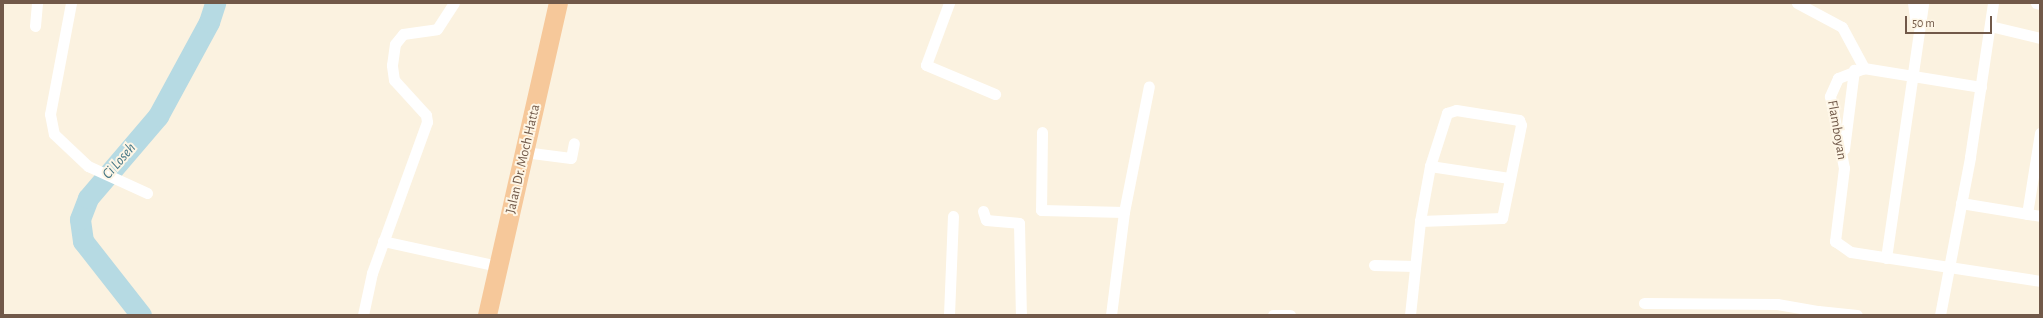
<!DOCTYPE html>
<style>
body{margin:0}
#map{position:relative;width:2043px;height:318px;overflow:hidden;background:#fbf2e0;font-family:"Alegreya Sans",sans-serif}
div>[style]{position:absolute}
.river>*{height:21px;margin:-10.5px;padding:0 10.5px;transform-origin:10.5px;border-radius:10.5px;background:#b6dae3}
.minor>*{height:11px;margin:-5.5px;padding:0 5.5px;transform-origin:5.5px;border-radius:5.5px;background:#fff}
.trunk>*{height:19px;margin:-9.5px;padding:0 9.5px;transform-origin:9.5px;border-radius:9.5px;background:#f6c89a}
span{translate:-50% -50%;white-space:nowrap;text-align:center;line-height:1.15;-webkit-text-stroke:4px #fef6e6;paint-order:stroke}
.street-label{font-size:14px;color:#715949}
.water-label{font-size:15px;color:#447584;font-style:italic}
.frame{position:absolute;inset:0;border:4px solid #715949;pointer-events:none}
.scale{position:absolute;left:1905px;top:16px;width:87px;height:18px;box-sizing:border-box;border:2px solid #715949;border-top:0;padding-left:5px;font-size:12px;line-height:14px;white-space:nowrap;color:#715949;-webkit-text-stroke:3px #fef6e6;paint-order:stroke}
</style>
<div id="map">
<div class="river">
<div style="left:141px;top:315px;width:94px;rotate:-128.1deg"></div>
<div style="left:83px;top:241px;width:22px;rotate:-98deg"></div>
<div style="left:80px;top:219px;width:22px;rotate:-69deg"></div>
<div style="left:88px;top:198px;width:108px;rotate:-49.5deg"></div>
<div style="left:158px;top:116px;width:107px;rotate:-61.5deg"></div>
<div style="left:209px;top:22px;width:20px;rotate:-72deg"></div>
</div>
<div class="minor">
<div style="left:71px;top:3px;width:113px;rotate:100.7deg"></div>
<div style="left:50px;top:114px;width:20px;rotate:79deg"></div>
<div style="left:54px;top:134px;width:47px;rotate:43.3deg"></div>
<div style="left:88px;top:166px;width:65px;rotate:24.6deg"></div>
<div style="left:949px;top:3px;width:66px;rotate:110.4deg"></div>
<div style="left:926px;top:65px;width:75px;rotate:22.8deg"></div>
<div style="left:1797px;top:3px;width:51px;rotate:28.1deg"></div>
<div style="left:1842px;top:27px;width:47px;rotate:61.8deg"></div>
<div style="left:1913px;top:3px;width:21px;rotate:82deg"></div>
<div style="left:2036px;top:3px;width:4px;rotate:14deg"></div>
<div style="left:35px;top:26px;width:23px;rotate:-85deg"></div>
<div style="left:1990px;top:26px;width:51px;rotate:13.5deg"></div>
<div style="left:1981px;top:87px;width:119px;rotate:-170.8deg"></div>
<div style="left:1864px;top:68px;width:28px;rotate:159deg"></div>
<div style="left:1838px;top:78px;width:20px;rotate:114deg"></div>
<div style="left:1830px;top:96px;width:73px;rotate:79deg"></div>
<div style="left:1844px;top:168px;width:74px;rotate:97deg"></div>
<div style="left:1835px;top:241px;width:19px;rotate:35deg"></div>
<div style="left:1851px;top:252px;width:191px;rotate:8.7deg"></div>
<div style="left:1042px;top:132px;width:78px;rotate:90.7deg"></div>
<div style="left:1041px;top:210px;width:83px;rotate:1.4deg"></div>
<div style="left:1844px;top:149px;width:80px;rotate:-82.8deg"></div>
<div style="left:524px;top:152px;width:47px;rotate:7.3deg"></div>
<div style="left:571px;top:158px;width:15px;rotate:-79deg"></div>
<div style="left:1430px;top:166px;width:80px;rotate:8.6deg"></div>
<div style="left:1961px;top:203px;width:80px;rotate:9.3deg"></div>
<div style="left:983px;top:211px;width:9px;rotate:72deg"></div>
<div style="left:986px;top:220px;width:33px;rotate:5deg"></div>
<div style="left:1019px;top:223px;width:92px;rotate:88.8deg"></div>
<div style="left:2027px;top:214px;width:82px;rotate:-80.9deg"></div>
<div style="left:383px;top:241px;width:118px;rotate:12.3deg"></div>
<div style="left:1886px;top:258px;width:258px;rotate:-81.7deg"></div>
<div style="left:1374px;top:265px;width:41px;rotate:1.4deg"></div>
<div style="left:1644px;top:303px;width:133px;rotate:0.4deg"></div>
<div style="left:1777px;top:304px;width:42px;rotate:9.7deg"></div>
<div style="left:363px;top:315px;width:43px;rotate:-77.9deg"></div>
<div style="left:372px;top:273px;width:161px;rotate:-70deg"></div>
<div style="left:427px;top:122px;width:7px;rotate:-98deg"></div>
<div style="left:426px;top:115px;width:47px;rotate:-132.4deg"></div>
<div style="left:394px;top:80px;width:15px;rotate:-98deg"></div>
<div style="left:392px;top:65px;width:21px;rotate:-82deg"></div>
<div style="left:395px;top:44px;width:13px;rotate:-51deg"></div>
<div style="left:403px;top:34px;width:34px;rotate:-8deg"></div>
<div style="left:437px;top:29px;width:31px;rotate:-57deg"></div>
<div style="left:949px;top:315px;width:99px;rotate:-87.7deg"></div>
<div style="left:1111px;top:315px;width:104px;rotate:-82.8deg"></div>
<div style="left:1124px;top:212px;width:128px;rotate:-78.8deg"></div>
<div style="left:1273px;top:315px;width:17px"></div>
<div style="left:1410px;top:315px;width:95px;rotate:-83.9deg"></div>
<div style="left:1420px;top:221px;width:56px;rotate:-79.7deg"></div>
<div style="left:1430px;top:166px;width:56px;rotate:-72.2deg"></div>
<div style="left:1447px;top:113px;width:9px;rotate:-18deg"></div>
<div style="left:1456px;top:110px;width:64px;rotate:9deg"></div>
<div style="left:1519px;top:120px;width:5px;rotate:68deg"></div>
<div style="left:1521px;top:125px;width:95px;rotate:101.5deg"></div>
<div style="left:1502px;top:218px;width:82px;rotate:177.9deg"></div>
<div style="left:1817px;top:315px;width:4px;rotate:-76deg"></div>
<div style="left:1818px;top:311px;width:39px;rotate:6deg"></div>
<div style="left:1940px;top:315px;width:161px;rotate:-79.2deg"></div>
<div style="left:1970px;top:157px;width:156px;rotate:-81.5deg"></div>
</div>
<div class="trunk">
<div style="left:487px;top:315px;width:320px;rotate:-77.2deg"></div>
</div>
<div class="street-label">
<span style="left:1837px;top:130px;rotate:80deg">Flamboyan</span>
<span style="left:523px;top:159px;rotate:-77deg">Jalan Dr. Moch Hatta</span>
</div>
<div class="water-label">
<span style="left:119px;top:161px;rotate:-49deg">Ci Loseh</span>
</div>
<div class="frame"></div>
<div class="scale">50 m</div>
</div>
